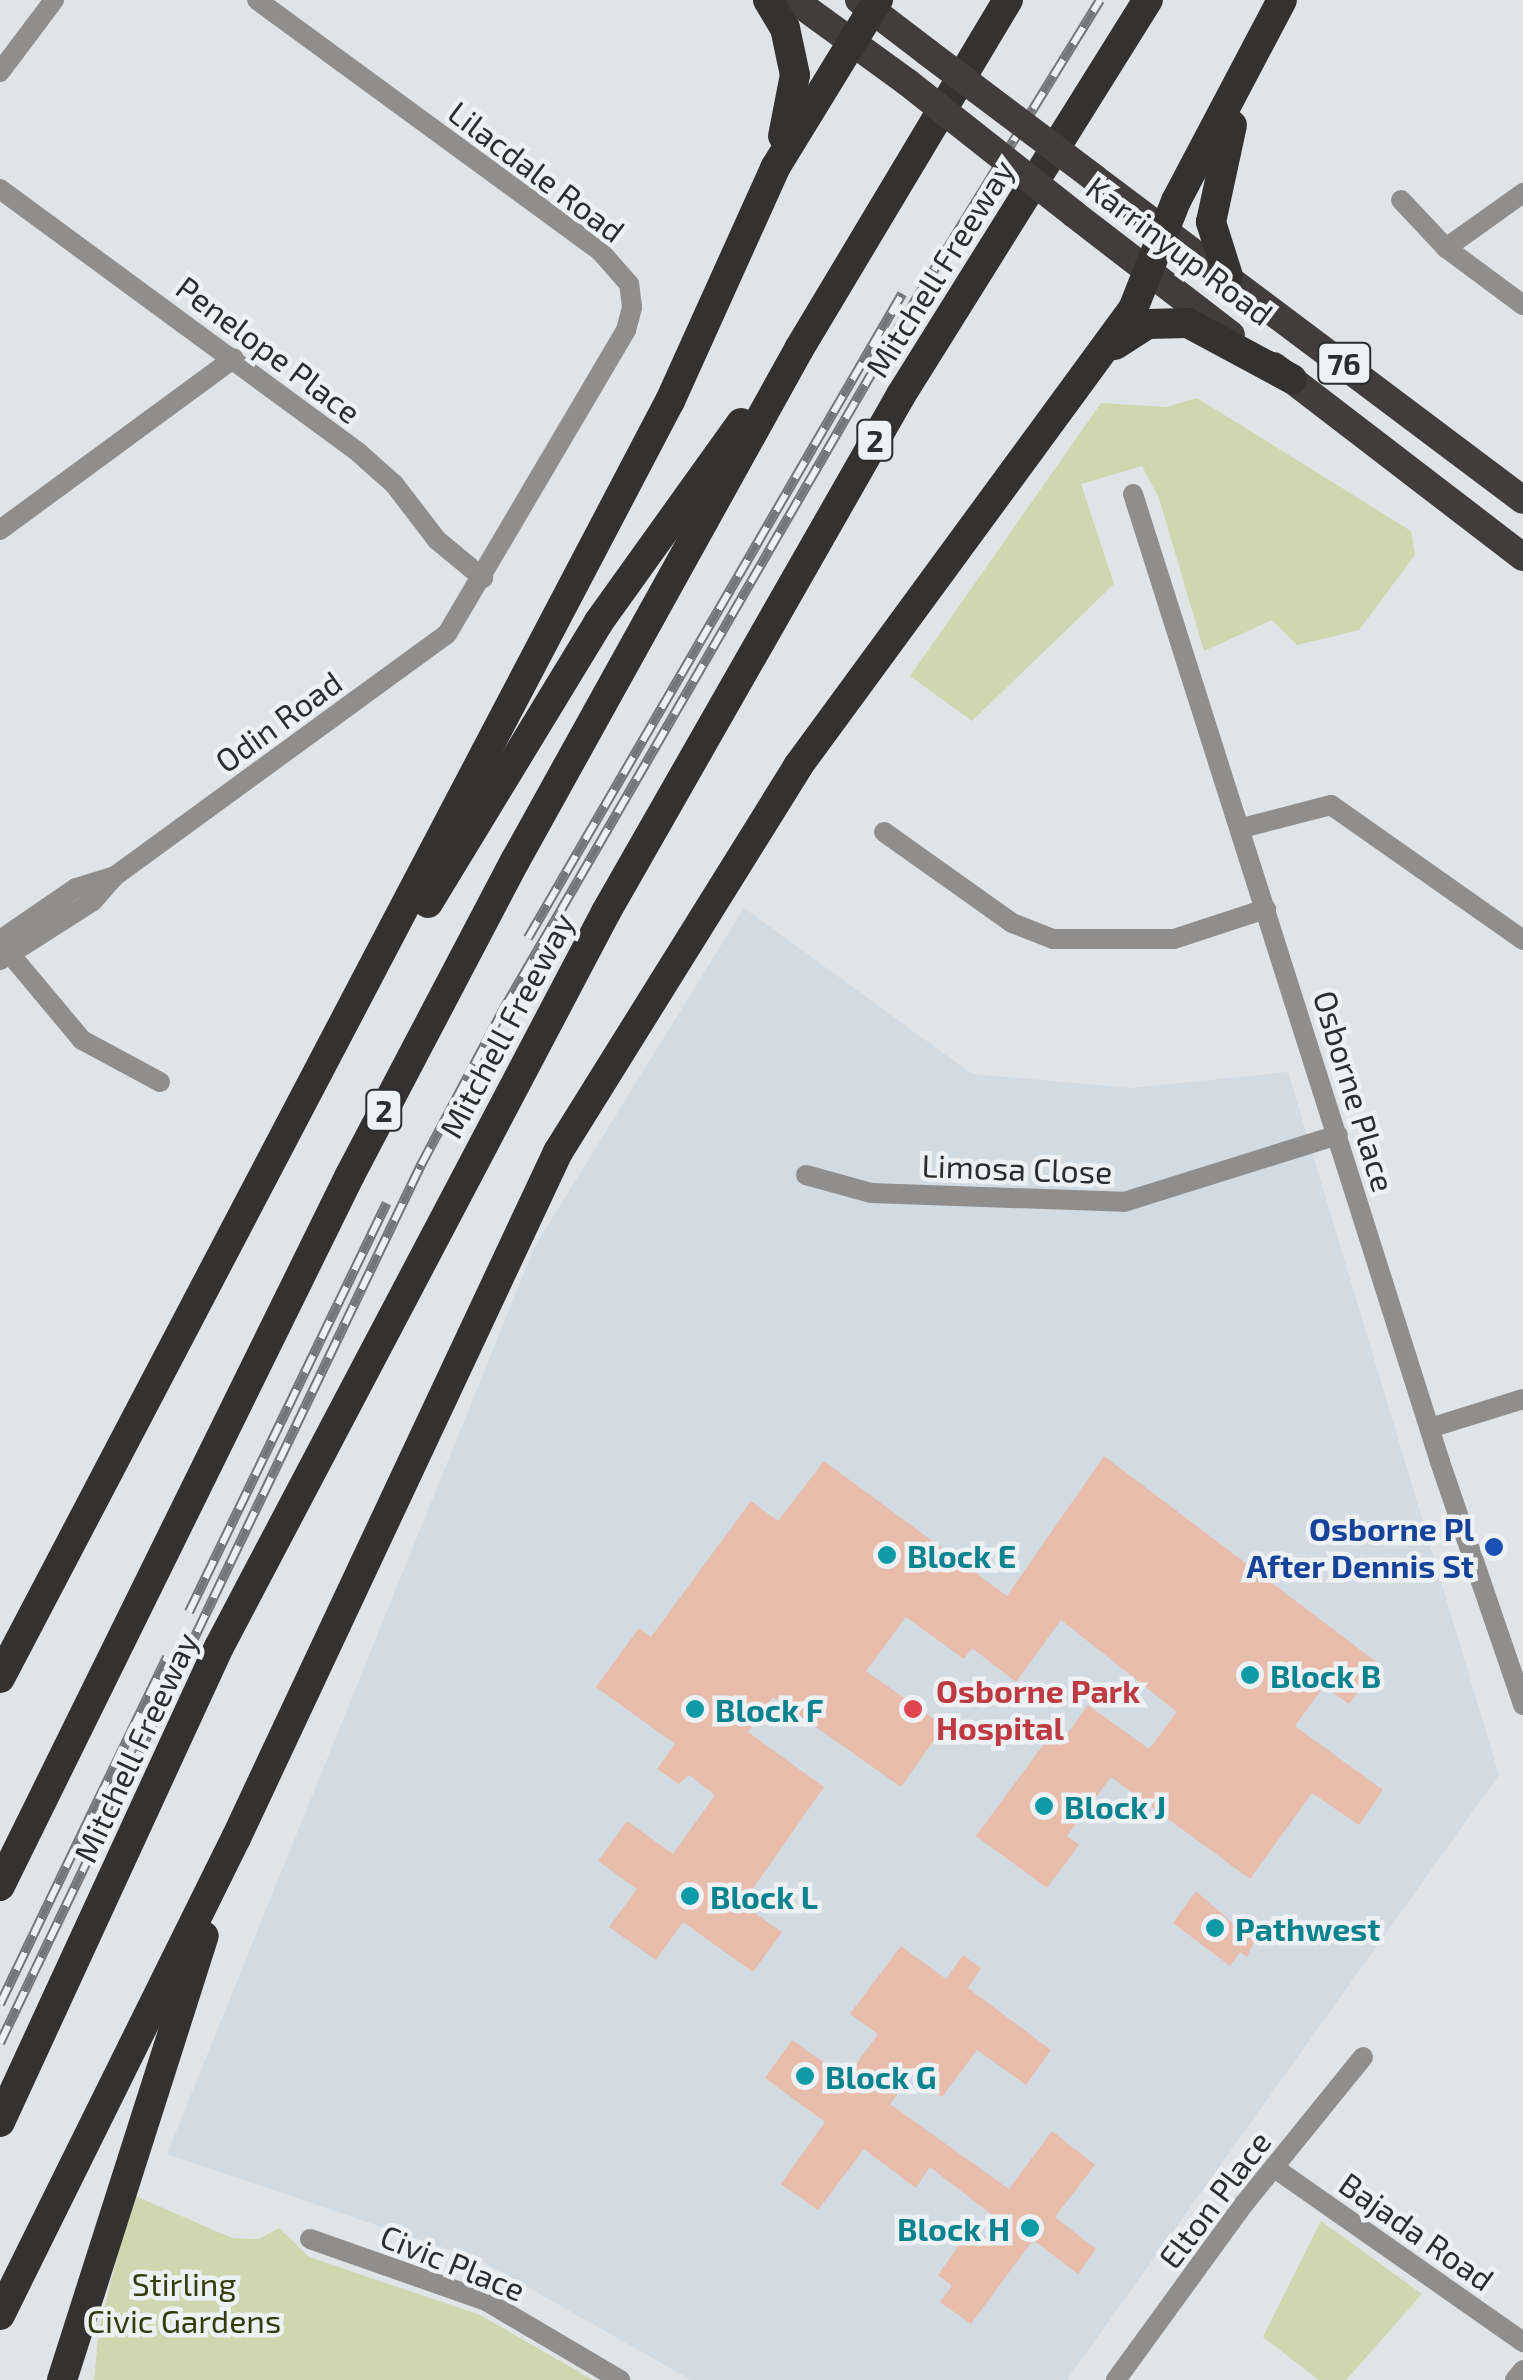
<!DOCTYPE html>
<style>
body{margin:0}
#map{position:relative;width:1523px;height:2380px;overflow:hidden;background:#e1e4e6;font-family:"Exo 2",sans-serif}
div>[style]{position:absolute}
.built>*{inset:0;background:#d2dae2}
.green>*{inset:0;background:#cfd6b0}
.building>*{inset:0;background:#e7bcaa}
.minor>*{height:20px;margin:-10px;padding:0 10px;transform-origin:10px;border-radius:10px;background:#8f8e8d}
.tertiary>*{height:20px;margin:-10px;padding:0 10px;transform-origin:10px;border-radius:10px;background:#8f8e8d}
.trunk>*{height:28px;margin:-14px;padding:0 14px;transform-origin:14px;border-radius:14px;background:#403d3c}
.motorway>*{height:30px;margin:-15px;padding:0 15px;transform-origin:15px;border-radius:15px;background:#343131}
.rail>*{height:10px;margin-top:-5px;transform-origin:0;background:repeating-linear-gradient(90deg,#eef1f3 0 19px,#757678 0 38px);box-sizing:border-box;border-block:2px solid #757678}
.trunk-bridge>*{height:28px;margin:-14px;padding:0 14px;transform-origin:14px;border-radius:14px;background:#403d3c}
.dots>*{width:28px;height:28px;translate:-50% -50%;box-sizing:border-box;border:5px solid #eef1f3;border-radius:50%}
span{translate:-50% -50%;white-space:nowrap;text-align:center;line-height:1.15;-webkit-text-stroke:9px #eef1f3;paint-order:stroke}
.shield-label span{padding:2px 8px;background:#eef1f3;border:2px solid;border-radius:8px;-webkit-text-stroke-width:0}
.shield-label{font-size:30px;color:#2c2d2e;font-weight:700}
.street-label{font-size:32px;color:#2c2d2e}
.transit-label{font-size:32px;color:#164399;font-weight:700}
.right{translate:-100% -50%;text-align:right}
.culture-label{font-size:32px;color:#0d838f;font-weight:700}
.left{translate:0 -50%;text-align:left}
.health-label{font-size:32px;color:#be3a42;font-weight:700}
.park-label{font-size:32px;color:#353b0a}
</style>
<div id="map">
<div class="built">
<div style="clip-path:polygon(744px 908px,972px 1074px,1131px 1088px,1288px 1072px,1499px 1775px,1067px 2380px,691px 2380px,482px 2261px,167px 2154px,535px 1246px)"></div>
</div>
<div class="green">
<div style="clip-path:polygon(1197px 398px,1411px 531px,1415px 555px,1359px 630px,1297px 645px,1272px 620px,1204px 651px,1159px 498px,1142px 466px,1081px 484px,1114px 584px,972px 721px,910px 676px,1101px 403px,1167px 407px)"></div>
<div style="clip-path:polygon(133px 2195px,232px 2238px,259px 2239px,279px 2228px,309px 2257px,480px 2315px,593px 2380px,94px 2380px,99px 2329px)"></div>
<div style="clip-path:polygon(1321px 2221px,1422px 2294px,1346px 2380px,1319px 2380px,1263px 2337px)"></div>
</div>
<div class="building">
<div style="clip-path:polygon(1104px 1456px,1379px 1664px,1349px 1704px,1324px 1686px,1295px 1726px,1383px 1790px,1359px 1825px,1312px 1793px,1250px 1879px,1111px 1777px,1067px 1836px,1079px 1845px,1047px 1888px,976px 1836px,1052px 1733px,1062px 1741px,1088px 1705px,1149px 1749px,1177px 1712px,1061px 1620px,1016px 1682px,972px 1648px,964px 1659px,906px 1617px,866px 1671px,944px 1726px,901px 1787px,773px 1697px,748px 1732px,824px 1787px,742px 1904px,782px 1932px,753px 1972px,683px 1922px,656px 1960px,609px 1927px,637px 1889px,598px 1861px,627px 1821px,673px 1854px,715px 1795px,689px 1775px,679px 1784px,657px 1769px,675px 1744px,596px 1687px,639px 1628px,651px 1637px,751px 1501px,778px 1521px,824px 1461px,1007px 1596px)"></div>
<div style="clip-path:polygon(1196px 1891px,1254px 1942px,1247px 1957px,1240px 1952px,1230px 1966px,1173px 1923px)"></div>
<div style="clip-path:polygon(901px 1946px,946px 1979px,963px 1955px,981px 1968px,968px 1988px,1051px 2050px,1026px 2085px,977px 2050px,942px 2097px,911px 2075px,890px 2104px,1009px 2189px,1052px 2131px,1095px 2165px,1055px 2217px,1096px 2249px,1078px 2274px,1033px 2240px,971px 2324px,940px 2302px,952px 2286px,938px 2275px,964px 2238px,979px 2247px,996px 2218px,930px 2167px,916px 2188px,864px 2149px,818px 2210px,781px 2184px,825px 2122px,765px 2078px,792px 2040px,846px 2078px,878px 2034px,850px 2014px)"></div>
</div>
<div class="minor">
<div style="left:0;top:72px;width:90px;rotate:-53.1deg"></div>
<div style="left:0;top:189px;width:446px;rotate:36.3deg"></div>
<div style="left:359px;top:453px;width:47px;rotate:41.5deg"></div>
<div style="left:394px;top:484px;width:71px;rotate:52.5deg"></div>
<div style="left:437px;top:540px;width:60px;rotate:39.6deg"></div>
<div style="left:1401px;top:200px;width:66px;rotate:46.8deg"></div>
<div style="left:1446px;top:248px;width:96px;rotate:36.5deg"></div>
<div style="left:1446px;top:248px;width:95px;rotate:-35.5deg"></div>
<div style="left:1133px;top:494px;width:1016px;rotate:72.4deg"></div>
<div style="left:1440px;top:1462px;width:257px;rotate:71.1deg"></div>
<div style="left:0;top:530px;width:290px;rotate:-36.3deg"></div>
<div style="left:1242px;top:828px;width:92px;rotate:-14.5deg"></div>
<div style="left:1331px;top:805px;width:235px;rotate:35.1deg"></div>
<div style="left:884px;top:832px;width:157px;rotate:35.4deg"></div>
<div style="left:1012px;top:923px;width:44px;rotate:21.3deg"></div>
<div style="left:1053px;top:939px;width:121px"></div>
<div style="left:1174px;top:939px;width:97px;rotate:-18.1deg"></div>
<div style="left:0;top:940px;width:92px;rotate:-34.4deg"></div>
<div style="left:76px;top:888px;width:39px;rotate:-17deg"></div>
<div style="left:160px;top:1082px;width:89px;rotate:-151.7deg"></div>
<div style="left:82px;top:1040px;width:112px;rotate:-129.9deg"></div>
<div style="left:10px;top:954px;width:98px;rotate:-32.6deg"></div>
<div style="left:93px;top:901px;width:33px;rotate:-49deg"></div>
<div style="left:115px;top:876px;width:411px;rotate:-36.1deg"></div>
<div style="left:447px;top:634px;width:353px;rotate:-59.5deg"></div>
<div style="left:626px;top:330px;width:24px;rotate:-75deg"></div>
<div style="left:632px;top:307px;width:23px;rotate:-97deg"></div>
<div style="left:629px;top:284px;width:44px;rotate:-131.3deg"></div>
<div style="left:600px;top:251px;width:425px;rotate:-143.8deg"></div>
<div style="left:806px;top:1175px;width:67px;rotate:15.5deg"></div>
<div style="left:871px;top:1193px;width:253px;rotate:2deg"></div>
<div style="left:1124px;top:1202px;width:224px;rotate:-17.4deg"></div>
<div style="left:1430px;top:1428px;width:97px;rotate:-17.3deg"></div>
<div style="left:1276px;top:2169px;width:302px;rotate:35deg"></div>
<div style="left:310px;top:2239px;width:187px;rotate:19.4deg"></div>
<div style="left:486px;top:2301px;width:156px;rotate:30.5deg"></div>
<div style="left:1116px;top:2380px;width:218px;rotate:-54deg"></div>
<div style="left:1244px;top:2204px;width:189px;rotate:-51deg"></div>
<div style="left:1515px;top:2380px;width:13px;rotate:-51deg"></div>
</div>
<div class="tertiary">
<div style="left:0;top:946px;width:13px;rotate:39deg"></div>
<div style="left:10px;top:954px;width:12px;rotate:149deg"></div>
</div>
<div class="trunk">
<div style="left:794px;top:0;width:140px;rotate:36deg"></div>
<div style="left:859px;top:0;width:86px;rotate:37.4deg"></div>
<div style="left:1094px;top:178px;width:536px;rotate:36.89deg"></div>
<div style="left:1074px;top:214px;width:198px;rotate:37.6deg"></div>
<div style="left:1274px;top:366px;width:314px;rotate:37.5deg"></div>
</div>
<div class="motorway">
<div style="left:768px;top:0;width:33px;rotate:59deg"></div>
<div style="left:785px;top:28px;width:48px;rotate:78deg"></div>
<div style="left:795px;top:75px;width:62px;rotate:101.1deg"></div>
<div style="left:1228px;top:276px;width:57px;rotate:-107.5deg"></div>
<div style="left:1211px;top:222px;width:99px;rotate:-77.8deg"></div>
<div style="left:1115px;top:345px;width:38px;rotate:-33deg"></div>
<div style="left:1147px;top:324px;width:41px;rotate:-1.4deg"></div>
<div style="left:1188px;top:323px;width:118px;rotate:28.3deg"></div>
<div style="left:428px;top:903px;width:328px;rotate:-58.7deg"></div>
<div style="left:598px;top:623px;width:246px;rotate:-54.4deg"></div>
<div style="left:0;top:1678px;width:1442px;rotate:-62.32deg"></div>
<div style="left:670px;top:401px;width:256px;rotate:-65.7deg"></div>
<div style="left:775px;top:168px;width:197px;rotate:-58.5deg"></div>
<div style="left:0;top:1886px;width:792px;rotate:-63.79deg"></div>
<div style="left:350px;top:1175px;width:355px;rotate:-62.3deg"></div>
<div style="left:515px;top:861px;width:585px;rotate:-60.98deg"></div>
<div style="left:799px;top:349px;width:407px;rotate:-59.1deg"></div>
<div style="left:0;top:2122px;width:523px;rotate:-65.25deg"></div>
<div style="left:219px;top:1647px;width:831px;rotate:-62.23deg"></div>
<div style="left:606px;top:912px;width:595px;rotate:-60.29deg"></div>
<div style="left:901px;top:395px;width:466px;rotate:-58deg"></div>
<div style="left:0;top:2315px;width:532px;rotate:-63.68deg"></div>
<div style="left:236px;top:1838px;width:758px;rotate:-64.86deg"></div>
<div style="left:558px;top:1152px;width:455px;rotate:-58.1deg"></div>
<div style="left:798px;top:766px;width:567px;rotate:-53.76deg"></div>
<div style="left:1133px;top:309px;width:116px;rotate:-68.3deg"></div>
<div style="left:1176px;top:201px;width:227px;rotate:-62.2deg"></div>
<div style="left:62px;top:2380px;width:466px;rotate:-72.3deg"></div>
</div>
<div class="rail">
<div style="left:528px;top:938px;width:745px;rotate:-59.85deg"></div>
<div style="left:189px;top:1612px;width:454px;rotate:-64.2deg"></div>
<div style="left:0;top:2004px;width:385px;rotate:-64.3deg"></div>
<div style="left:0;top:2043px;width:974px;rotate:-64.38deg"></div>
<div style="left:421px;top:1165px;width:175px;rotate:-62.1deg"></div>
<div style="left:503px;top:1010px;width:780px;rotate:-59.92deg"></div>
<div style="left:894px;top:335px;width:393px;rotate:-58.4deg"></div>
</div>
<div class="trunk-bridge">
<div style="left:927px;top:52px;width:209px;rotate:37deg"></div>
<div style="left:907px;top:82px;width:213px;rotate:38.3deg"></div>
</div>
<div class="dots">
<div style="left:1494px;top:1547px;background:#1a4fb4"></div>
<div style="left:887px;top:1555px;background:#0f9aa8"></div>
<div style="left:1250px;top:1675px;background:#0f9aa8"></div>
<div style="left:695px;top:1709px;background:#0f9aa8"></div>
<div style="left:913px;top:1709px;background:#e0444e"></div>
<div style="left:1044px;top:1806px;background:#0f9aa8"></div>
<div style="left:690px;top:1896px;background:#0f9aa8"></div>
<div style="left:1215px;top:1928px;background:#0f9aa8"></div>
<div style="left:805px;top:2076px;background:#0f9aa8"></div>
<div style="left:1030px;top:2228px;background:#0f9aa8"></div>
</div>
<div class="shield-label">
<span style="left:1344px;top:363px">76</span>
<span style="left:875px;top:440px">2</span>
<span style="left:384px;top:1110px">2</span>
</div>
<div class="street-label">
<span style="left:537px;top:171px;rotate:37deg">Lilacdale Road</span>
<span style="left:1180px;top:250px;rotate:37deg">Karrinyup Road</span>
<span style="left:939px;top:268px;rotate:-58deg">Mitchell Freeway</span>
<span style="left:269px;top:349px;rotate:37deg">Penelope Place</span>
<span style="left:278px;top:721px;rotate:-36deg">Odin Road</span>
<span style="left:506px;top:1025px;rotate:-62deg">Mitchell Freeway</span>
<span style="left:1355px;top:1091px;rotate:73deg">Osborne Place</span>
<span style="left:1017px;top:1168px;rotate:2deg">Limosa Close</span>
<span style="left:135px;top:1747px;rotate:-65deg">Mitchell Freeway</span>
<span style="left:1214px;top:2199px;rotate:-53deg">Elton Place</span>
<span style="left:1417px;top:2231px;rotate:35deg">Bajada Road</span>
<span style="left:453px;top:2262px;rotate:22deg">Civic Place</span>
</div>
<div class="transit-label">
<span class="right" style="left:1474px;top:1547px">Osborne Pl<br>After Dennis St</span>
</div>
<div class="culture-label">
<span class="left" style="left:907px;top:1555px">Block E</span>
<span class="left" style="left:1270px;top:1675px">Block B</span>
<span class="left" style="left:715px;top:1709px">Block F</span>
<span class="left" style="left:1064px;top:1806px">Block J</span>
<span class="left" style="left:710px;top:1896px">Block L</span>
<span class="left" style="left:1235px;top:1928px">Pathwest</span>
<span class="left" style="left:825px;top:2076px">Block G</span>
<span class="right" style="left:1010px;top:2228px">Block H</span>
</div>
<div class="health-label">
<span class="left" style="left:936px;top:1709px">Osborne Park<br>Hospital</span>
</div>
<div class="park-label">
<span style="left:184px;top:2302px">Stirling<br>Civic Gardens</span>
</div>
</div>
